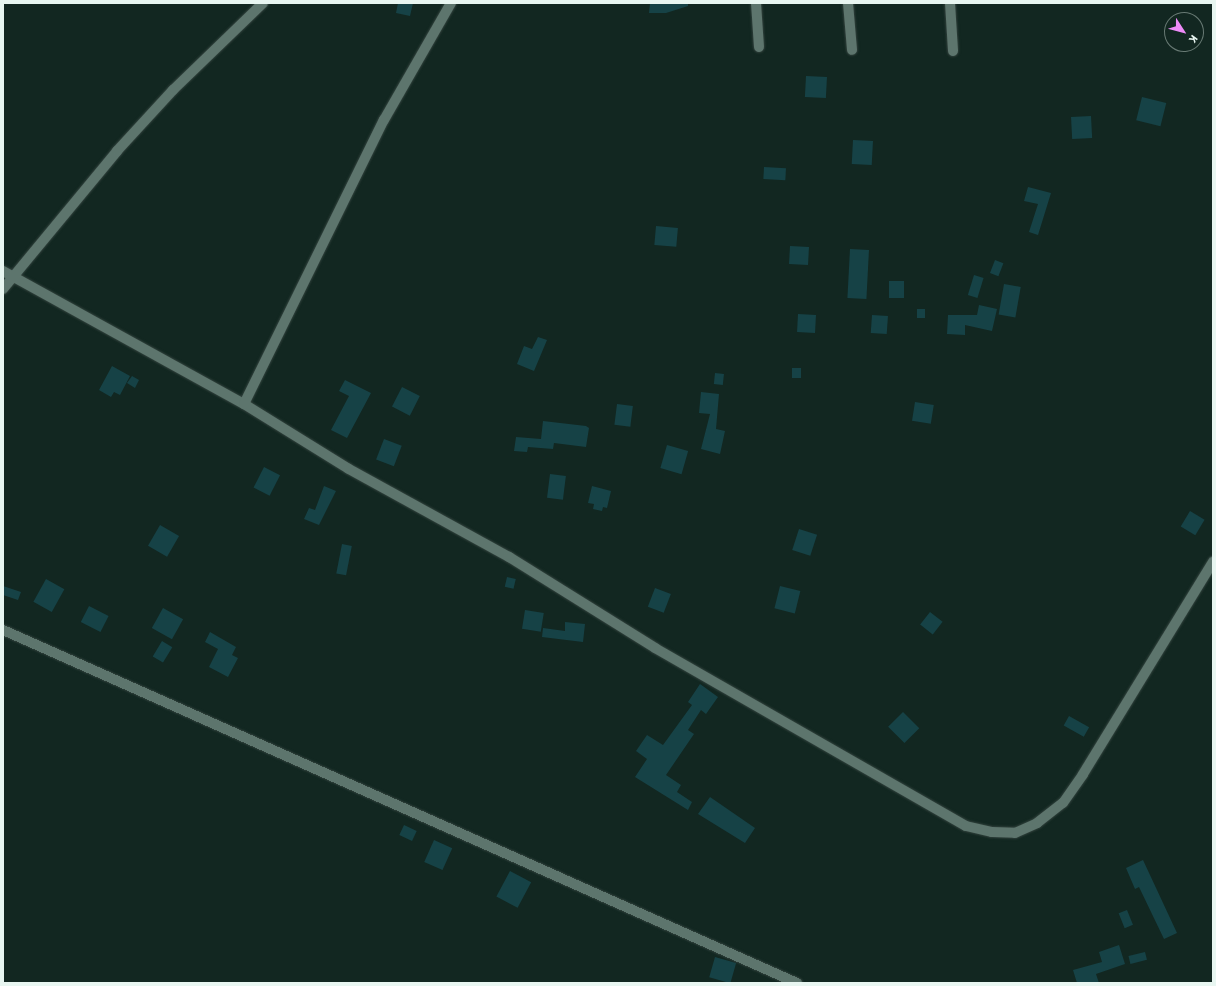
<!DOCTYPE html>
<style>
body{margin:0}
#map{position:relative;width:1216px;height:986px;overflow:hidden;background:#122721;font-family:"Source Sans 3",sans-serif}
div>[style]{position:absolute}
.building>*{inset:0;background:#164246;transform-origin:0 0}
.roads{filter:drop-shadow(0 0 1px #33433e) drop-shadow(0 0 1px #33433e)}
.minor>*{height:10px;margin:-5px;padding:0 5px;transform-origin:5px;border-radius:5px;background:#5d756d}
span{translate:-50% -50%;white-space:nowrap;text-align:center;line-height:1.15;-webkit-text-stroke:3px #122721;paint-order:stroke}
.frame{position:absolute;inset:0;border:4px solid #e8f6f1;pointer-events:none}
.north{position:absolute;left:1164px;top:12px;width:40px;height:40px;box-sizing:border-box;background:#122721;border:1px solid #687a74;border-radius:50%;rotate:126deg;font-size:11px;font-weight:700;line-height:16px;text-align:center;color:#e8f6f1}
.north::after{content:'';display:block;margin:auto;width:14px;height:18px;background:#ee8bf8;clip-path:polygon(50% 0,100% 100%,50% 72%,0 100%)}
</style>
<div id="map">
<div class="building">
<div style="clip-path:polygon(398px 3px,413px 3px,410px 16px,396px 13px)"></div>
<div style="clip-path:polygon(650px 3px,688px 3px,688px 6px,666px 13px,649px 13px)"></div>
<div style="left:806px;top:76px;width:21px;height:21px;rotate:3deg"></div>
<div style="left:1142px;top:97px;width:25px;height:24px;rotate:14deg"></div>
<div style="left:1091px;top:116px;width:22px;height:20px;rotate:87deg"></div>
<div style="left:853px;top:140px;width:20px;height:24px;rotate:3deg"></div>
<div style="left:764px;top:167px;width:22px;height:12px;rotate:3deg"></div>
<div style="clip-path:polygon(1028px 187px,1051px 193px,1038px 235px,1029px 232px,1038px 204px,1024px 201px)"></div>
<div style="left:656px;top:226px;width:22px;height:19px;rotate:5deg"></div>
<div style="left:790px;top:246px;width:19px;height:18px;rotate:3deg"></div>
<div style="left:850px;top:249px;width:19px;height:49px;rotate:3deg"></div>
<div style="left:995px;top:260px;width:9px;height:14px;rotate:21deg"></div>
<div style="left:974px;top:275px;width:10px;height:21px;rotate:17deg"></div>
<div style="left:889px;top:281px;width:15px;height:17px"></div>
<div style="left:1004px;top:284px;width:17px;height:31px;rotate:10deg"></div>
<div style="clip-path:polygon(979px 305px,997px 309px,992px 331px,965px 325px,965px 335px,947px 334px,948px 315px,977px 315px)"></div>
<div style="left:917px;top:309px;width:8px;height:9px"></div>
<div style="left:798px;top:314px;width:18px;height:18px;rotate:3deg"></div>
<div style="left:872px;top:315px;width:16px;height:18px;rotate:4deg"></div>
<div style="clip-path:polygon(538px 337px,547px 340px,534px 371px,517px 364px,524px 346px,532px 349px)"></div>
<div style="clip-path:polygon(112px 366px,130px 376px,120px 395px,114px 392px,111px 397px,99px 390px)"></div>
<div style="left:792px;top:368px;width:9px;height:10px"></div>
<div style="left:715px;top:373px;width:9px;height:11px;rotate:6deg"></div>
<div style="clip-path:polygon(132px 376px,139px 380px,135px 388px,127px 383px)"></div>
<div style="clip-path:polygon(345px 380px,371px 393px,347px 438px,331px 430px,349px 396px,339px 391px)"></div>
<div style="left:402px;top:387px;width:20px;height:22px;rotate:27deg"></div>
<div style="clip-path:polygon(701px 392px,719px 394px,716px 429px,725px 431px,720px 454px,701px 449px,710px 414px,699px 413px)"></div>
<div style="left:915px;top:402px;width:19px;height:19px;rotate:9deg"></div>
<div style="left:617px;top:404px;width:16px;height:21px;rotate:7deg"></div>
<div style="clip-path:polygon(543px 421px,586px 426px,589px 428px,586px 447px,554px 443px,553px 449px,528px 447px,527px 452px,514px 451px,516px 437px,541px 439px)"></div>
<div style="left:384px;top:439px;width:19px;height:22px;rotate:21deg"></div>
<div style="left:667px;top:445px;width:22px;height:24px;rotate:16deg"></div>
<div style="left:264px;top:467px;width:18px;height:23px;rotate:27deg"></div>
<div style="left:550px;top:474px;width:16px;height:24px;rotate:7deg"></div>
<div style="clip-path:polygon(324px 486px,336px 491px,319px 525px,304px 519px,309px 508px,315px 510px)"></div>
<div style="clip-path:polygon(592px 486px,611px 491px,607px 508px,603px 507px,602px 511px,593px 509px,594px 504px,588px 503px)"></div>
<div style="left:1190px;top:511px;width:17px;height:18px;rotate:31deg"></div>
<div style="left:160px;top:525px;width:22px;height:24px;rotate:30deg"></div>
<div style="left:799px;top:529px;width:19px;height:22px;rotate:18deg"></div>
<div style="left:342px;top:544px;width:10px;height:30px;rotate:11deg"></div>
<div style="left:507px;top:577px;width:9px;height:10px;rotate:13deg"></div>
<div style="left:46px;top:579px;width:21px;height:26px;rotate:29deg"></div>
<div style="clip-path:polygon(3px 586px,21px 592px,18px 600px,3px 595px)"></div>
<div style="left:780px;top:586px;width:21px;height:23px;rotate:14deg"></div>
<div style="left:655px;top:588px;width:17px;height:20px;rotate:21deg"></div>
<div style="left:89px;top:606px;width:22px;height:18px;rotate:27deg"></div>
<div style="left:163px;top:608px;width:23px;height:23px;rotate:29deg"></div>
<div style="left:525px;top:610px;width:19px;height:19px;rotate:9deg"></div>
<div style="left:930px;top:612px;width:16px;height:16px;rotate:38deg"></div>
<div style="clip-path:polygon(565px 622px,585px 624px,583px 642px,542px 637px,543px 628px,565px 631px)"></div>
<div style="clip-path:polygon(210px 632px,236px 647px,232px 655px,238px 658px,228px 677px,209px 667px,218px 649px,205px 642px)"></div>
<div style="left:162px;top:641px;width:12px;height:18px;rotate:31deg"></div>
<div style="clip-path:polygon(700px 684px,718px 697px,706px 714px,701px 710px,688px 730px,694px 734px,666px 775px,681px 785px,677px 792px,692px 802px,688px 810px,635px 777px,647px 759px,636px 751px,647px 735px,663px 745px,692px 705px,688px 702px)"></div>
<div style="left:903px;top:712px;width:23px;height:21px;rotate:45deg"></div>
<div style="left:1069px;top:716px;width:23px;height:11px;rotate:29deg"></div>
<div style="clip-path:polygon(710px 797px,755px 828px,745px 843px,698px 814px)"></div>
<div style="left:404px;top:825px;width:14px;height:11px;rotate:25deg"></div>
<div style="left:434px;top:840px;width:20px;height:24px;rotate:24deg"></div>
<div style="clip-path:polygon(1143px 860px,1177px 933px,1164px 939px,1139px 887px,1135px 889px,1126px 868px)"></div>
<div style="left:510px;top:871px;width:24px;height:29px;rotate:28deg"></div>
<div style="left:1127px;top:910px;width:16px;height:9px;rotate:68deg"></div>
<div style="clip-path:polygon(1119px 945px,1125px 964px,1096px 974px,1099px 983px,1077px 983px,1073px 970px,1102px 962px,1099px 952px)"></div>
<div style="left:1145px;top:952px;width:8px;height:17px;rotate:76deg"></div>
<div style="left:715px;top:957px;width:22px;height:21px;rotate:16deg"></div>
</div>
<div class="roads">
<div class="minor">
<div style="left:756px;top:3px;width:44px;rotate:86.1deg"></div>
<div style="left:848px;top:3px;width:47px;rotate:85.1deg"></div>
<div style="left:950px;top:3px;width:48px;rotate:86.4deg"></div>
<div style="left:3px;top:271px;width:275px;rotate:28.9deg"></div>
<div style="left:244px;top:404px;width:123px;rotate:31.8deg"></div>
<div style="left:349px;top:469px;width:183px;rotate:28.8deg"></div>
<div style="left:509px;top:557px;width:172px;rotate:31.9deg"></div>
<div style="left:655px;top:648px;width:358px;rotate:29.8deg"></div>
<div style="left:966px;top:826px;width:27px;rotate:13deg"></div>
<div style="left:992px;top:832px;width:23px;rotate:2deg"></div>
<div style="left:1015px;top:833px;width:24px;rotate:-24deg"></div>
<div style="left:1037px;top:823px;width:33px;rotate:-38deg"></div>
<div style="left:1063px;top:803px;width:35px;rotate:-55deg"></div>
<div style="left:1083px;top:774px;width:249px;rotate:-58.5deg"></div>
<div style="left:3px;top:289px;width:179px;rotate:-50.4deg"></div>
<div style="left:117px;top:151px;width:83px;rotate:-47.4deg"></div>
<div style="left:173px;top:90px;width:125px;rotate:-44deg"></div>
<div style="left:244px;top:404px;width:317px;rotate:-63.8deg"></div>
<div style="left:384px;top:120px;width:135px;rotate:-60.2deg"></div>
<div style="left:3px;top:630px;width:869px;rotate:23.97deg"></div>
</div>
</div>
<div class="frame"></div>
<div class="north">K</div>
</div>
